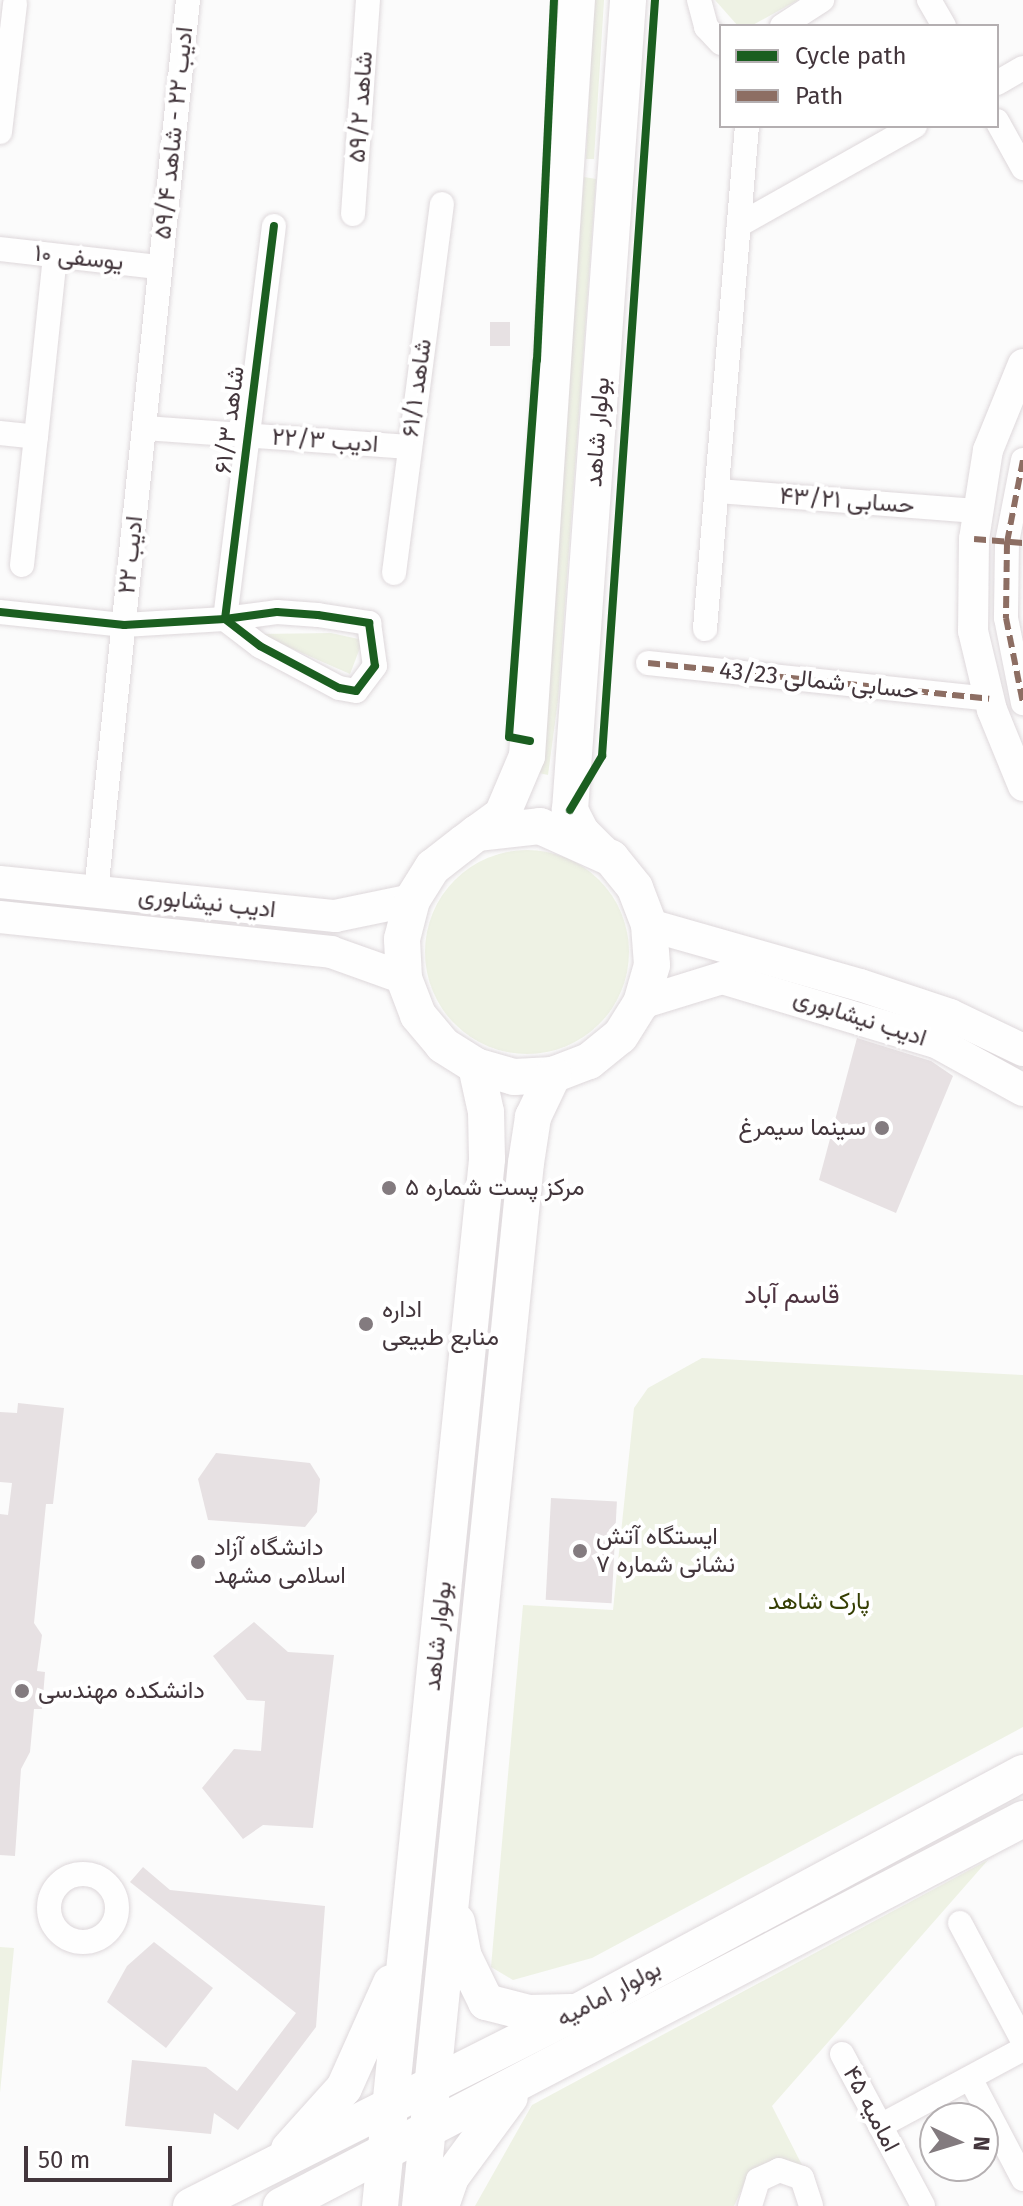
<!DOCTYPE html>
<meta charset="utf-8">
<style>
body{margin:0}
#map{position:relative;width:1023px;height:2206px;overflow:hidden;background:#fbfbfb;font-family:"Fira Sans",Vazirmatn,sans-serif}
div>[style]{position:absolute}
.green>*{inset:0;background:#eef2e4}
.round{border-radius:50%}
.building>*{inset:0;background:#e7e1e3;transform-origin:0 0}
.roads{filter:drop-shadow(0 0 2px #ded8db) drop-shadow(0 0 2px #ded8db)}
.minor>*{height:24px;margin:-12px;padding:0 12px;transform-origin:12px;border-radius:12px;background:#fefefe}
.minor>.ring{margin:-12px;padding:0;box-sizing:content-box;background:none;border:24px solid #fefefe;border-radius:50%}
.tertiary>*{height:30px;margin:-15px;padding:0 15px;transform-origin:15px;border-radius:15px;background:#fefefe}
.secondary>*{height:32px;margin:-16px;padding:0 16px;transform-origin:16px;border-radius:16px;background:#fefefe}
.primary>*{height:36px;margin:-18px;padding:0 18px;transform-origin:18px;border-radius:18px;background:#fefefe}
.quiet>*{height:6px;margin-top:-3px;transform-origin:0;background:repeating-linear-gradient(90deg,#8d6e63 0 12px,transparent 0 18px)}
.cycleway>*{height:8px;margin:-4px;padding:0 4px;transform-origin:4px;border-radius:4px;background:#1b5e20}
.dots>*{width:22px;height:22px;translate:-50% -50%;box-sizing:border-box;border:4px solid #fff;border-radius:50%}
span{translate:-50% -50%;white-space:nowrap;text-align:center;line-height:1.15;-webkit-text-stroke:8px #fff;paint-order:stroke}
.street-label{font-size:24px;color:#43363c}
.poi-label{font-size:24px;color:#43363c}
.right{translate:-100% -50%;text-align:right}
.left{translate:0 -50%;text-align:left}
.park-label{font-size:24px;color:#353e03}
.neighbourhood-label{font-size:26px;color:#4e3441}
.legend{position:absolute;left:719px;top:24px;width:280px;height:104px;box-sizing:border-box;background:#fff;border:2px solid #b4afb1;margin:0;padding:10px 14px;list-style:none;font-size:24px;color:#43363c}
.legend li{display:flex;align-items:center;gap:16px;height:40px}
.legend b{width:40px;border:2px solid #b4afb1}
.north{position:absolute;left:919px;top:2102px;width:80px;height:80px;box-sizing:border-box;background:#fff;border:2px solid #b4afb1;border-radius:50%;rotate:94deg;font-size:22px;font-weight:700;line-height:32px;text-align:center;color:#43363c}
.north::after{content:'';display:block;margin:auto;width:28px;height:36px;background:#837b7f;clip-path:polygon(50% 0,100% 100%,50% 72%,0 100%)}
.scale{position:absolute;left:24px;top:2146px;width:148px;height:36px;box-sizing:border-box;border:4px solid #43363c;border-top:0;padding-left:10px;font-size:24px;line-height:28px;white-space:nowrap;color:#43363c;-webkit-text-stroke:6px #fff;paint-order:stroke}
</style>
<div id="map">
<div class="green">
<div style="clip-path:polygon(594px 0,604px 0,594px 159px,586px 159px)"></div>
<div style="clip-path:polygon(715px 0,798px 0,751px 26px,738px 26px)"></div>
<div style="clip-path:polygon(584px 177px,596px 179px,558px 700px,548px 775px,539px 773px)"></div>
<div style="clip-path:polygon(331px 633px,363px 640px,350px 674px,259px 634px)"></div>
<div class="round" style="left:425px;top:850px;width:204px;height:204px"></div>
<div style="clip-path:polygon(702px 1358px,1023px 1375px,1023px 1727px,592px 1958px,513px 1980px,491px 1967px,523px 1605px,613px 1610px,634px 1408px,648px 1388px)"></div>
<div style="clip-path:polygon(988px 1860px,772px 2106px,805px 2171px,749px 2173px,734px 2206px,475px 2206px,532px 2105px)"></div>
<div style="clip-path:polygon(0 1947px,14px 1948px,0 2093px)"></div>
</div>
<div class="building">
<div style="left:490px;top:322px;width:20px;height:24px"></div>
<div style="clip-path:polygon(857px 1038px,931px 1061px,953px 1076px,896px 1213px,819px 1180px)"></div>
<div style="clip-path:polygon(18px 1403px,64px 1408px,53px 1504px,46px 1504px,34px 1623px,42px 1635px,37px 1671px,45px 1672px,42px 1709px,34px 1709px,30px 1752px,21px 1769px,15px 1856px,0 1855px,0 1514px,8px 1515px,12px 1483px,0 1482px,0 1412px,17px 1413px)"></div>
<div style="clip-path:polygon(216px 1453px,310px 1463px,320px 1479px,317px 1512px,305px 1527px,208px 1520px,198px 1479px)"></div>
<div style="left:551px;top:1498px;width:66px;height:102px;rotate:3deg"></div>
<div style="clip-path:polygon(254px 1622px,288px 1652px,334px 1655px,313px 1828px,263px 1825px,243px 1839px,202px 1788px,234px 1749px,261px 1751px,265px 1701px,247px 1700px,213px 1656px)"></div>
<div style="clip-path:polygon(143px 1867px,170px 1890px,325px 1906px,316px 2027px,238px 2130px,214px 2113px,211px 2134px,125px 2126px,132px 2060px,206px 2067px,237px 2091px,296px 2013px,130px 1882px)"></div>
<div style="clip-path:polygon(154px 1942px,213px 1988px,166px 2048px,107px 2002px,127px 1966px)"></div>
</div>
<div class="roads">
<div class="minor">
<div style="left:699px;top:0;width:28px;rotate:75deg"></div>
<div style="left:706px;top:27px;width:22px;rotate:47deg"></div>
<div style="left:929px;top:0;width:30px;rotate:60deg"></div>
<div style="left:782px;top:26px;width:48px;rotate:-33deg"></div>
<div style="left:997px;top:83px;width:30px;rotate:-30deg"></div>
<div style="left:997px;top:121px;width:54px;rotate:61deg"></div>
<div style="left:0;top:132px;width:129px;rotate:-83.3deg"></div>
<div style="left:353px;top:214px;width:215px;rotate:-86deg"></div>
<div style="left:739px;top:225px;width:202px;rotate:-29.4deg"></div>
<div style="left:0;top:249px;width:160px;rotate:6.5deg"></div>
<div style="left:145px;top:428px;width:265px;rotate:4.1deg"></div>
<div style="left:0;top:433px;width:36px;rotate:6deg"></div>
<div style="left:36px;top:437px;width:181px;rotate:-84deg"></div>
<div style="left:1023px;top:460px;width:84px;rotate:101deg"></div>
<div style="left:1007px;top:542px;width:76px;rotate:90.8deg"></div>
<div style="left:1006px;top:618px;width:87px;rotate:78.7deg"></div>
<div style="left:717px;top:491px;width:261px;rotate:4.4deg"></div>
<div style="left:22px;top:565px;width:129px;rotate:-83.8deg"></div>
<div style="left:394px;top:573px;width:372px;rotate:-82.6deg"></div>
<div style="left:0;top:612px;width:125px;rotate:6deg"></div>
<div style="left:124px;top:625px;width:101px;rotate:-3.4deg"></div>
<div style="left:225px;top:619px;width:52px;rotate:-7.7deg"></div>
<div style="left:277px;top:612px;width:41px;rotate:4.2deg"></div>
<div style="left:318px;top:615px;width:52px;rotate:8.9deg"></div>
<div style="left:369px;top:623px;width:43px;rotate:82.1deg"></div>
<div style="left:375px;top:666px;width:31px;rotate:127deg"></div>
<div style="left:356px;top:691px;width:17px;rotate:-170deg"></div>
<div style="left:339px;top:688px;width:89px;rotate:-152deg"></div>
<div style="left:260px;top:646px;width:44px;rotate:-142.4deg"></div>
<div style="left:225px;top:619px;width:396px;rotate:-82.9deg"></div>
<div style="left:705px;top:629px;width:505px;rotate:-85.23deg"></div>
<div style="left:648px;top:663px;width:343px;rotate:6deg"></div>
<div style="left:96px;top:892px;width:897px;rotate:-84.11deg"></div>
<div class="ring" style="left:49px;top:1874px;width:44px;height:44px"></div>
<div style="left:960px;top:1923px;width:134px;rotate:61.9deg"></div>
<div style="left:842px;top:2054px;width:172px;rotate:61.9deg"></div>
<div style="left:970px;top:2078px;width:114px;rotate:62.3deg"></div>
<div style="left:880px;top:2126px;width:162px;rotate:-28.3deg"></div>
<div style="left:750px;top:2206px;width:27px;rotate:-73deg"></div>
<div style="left:758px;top:2180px;width:23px;rotate:-25deg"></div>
<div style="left:779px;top:2170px;width:24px;rotate:19deg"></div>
<div style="left:802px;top:2178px;width:29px;rotate:72deg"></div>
</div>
<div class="tertiary">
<div style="left:1023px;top:364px;width:93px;rotate:112.1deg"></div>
<div style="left:988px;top:450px;width:90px;rotate:98.9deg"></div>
<div style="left:974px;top:539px;width:92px;rotate:90.6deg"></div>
<div style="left:973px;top:631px;width:81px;rotate:76.5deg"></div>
<div style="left:992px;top:710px;width:82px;rotate:67.8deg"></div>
</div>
<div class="secondary">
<div style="left:0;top:882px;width:337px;rotate:5.8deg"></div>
<div style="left:335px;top:916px;width:79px;rotate:-11.7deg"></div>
<div style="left:0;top:917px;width:333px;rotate:6deg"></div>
<div style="left:331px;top:952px;width:77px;rotate:19.6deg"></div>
<div style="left:649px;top:925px;width:219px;rotate:15.9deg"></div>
<div style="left:860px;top:985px;width:95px;rotate:18.4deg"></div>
<div style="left:950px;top:1015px;width:81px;rotate:25.6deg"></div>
<div style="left:641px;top:1003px;width:85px;rotate:-17.2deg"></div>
<div style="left:722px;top:978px;width:226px;rotate:16.7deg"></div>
<div style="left:938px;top:1043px;width:97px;rotate:28.9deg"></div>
</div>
<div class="primary">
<div style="left:477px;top:833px;width:63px;rotate:-6.3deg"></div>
<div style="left:540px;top:826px;width:78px;rotate:24.3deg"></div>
<div style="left:611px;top:858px;width:38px;rotate:51deg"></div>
<div style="left:635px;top:888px;width:40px;rotate:69deg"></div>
<div style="left:649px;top:925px;width:40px;rotate:85.7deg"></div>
<div style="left:652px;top:965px;width:40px;rotate:106deg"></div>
<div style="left:641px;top:1003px;width:39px;rotate:122deg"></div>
<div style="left:620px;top:1036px;width:40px;rotate:141deg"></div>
<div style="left:589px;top:1061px;width:39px;rotate:159deg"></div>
<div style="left:553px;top:1075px;width:39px;rotate:177deg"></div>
<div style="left:514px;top:1077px;width:40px;rotate:-164deg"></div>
<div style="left:476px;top:1066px;width:39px;rotate:-148deg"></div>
<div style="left:443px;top:1045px;width:39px;rotate:-130deg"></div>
<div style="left:418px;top:1015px;width:40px;rotate:-111deg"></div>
<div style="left:404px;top:978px;width:39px;rotate:-93deg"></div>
<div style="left:402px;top:939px;width:40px;rotate:-75.6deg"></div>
<div style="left:412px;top:900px;width:39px;rotate:-58deg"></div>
<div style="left:433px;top:867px;width:39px;rotate:-38deg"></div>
<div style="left:464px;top:843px;width:16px;rotate:-38deg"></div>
<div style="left:477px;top:833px;width:31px;rotate:-36deg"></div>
<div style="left:502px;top:815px;width:64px;rotate:-67deg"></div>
<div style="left:527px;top:756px;width:758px;rotate:-86.22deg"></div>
<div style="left:601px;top:852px;width:28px;rotate:-135deg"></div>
<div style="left:581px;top:832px;width:25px;rotate:-117deg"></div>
<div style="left:570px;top:810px;width:812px;rotate:-85.9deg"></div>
<div style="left:457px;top:1922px;width:36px;rotate:79deg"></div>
<div style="left:464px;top:1957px;width:50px;rotate:63.9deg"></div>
<div style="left:486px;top:2002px;width:44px;rotate:14.3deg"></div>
<div style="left:529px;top:2013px;width:42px;rotate:-1.4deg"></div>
<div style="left:289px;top:2149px;width:82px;rotate:-48deg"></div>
<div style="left:344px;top:2088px;width:115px;rotate:-65.9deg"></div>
<div style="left:191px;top:2206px;width:432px;rotate:-26.7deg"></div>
<div style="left:577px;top:2012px;width:506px;rotate:-28.19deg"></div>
<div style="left:281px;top:2206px;width:837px;rotate:-27.54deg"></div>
<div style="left:380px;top:2206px;width:1052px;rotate:-84.16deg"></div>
<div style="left:487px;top:1159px;width:47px;rotate:-91.2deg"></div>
<div style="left:486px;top:1112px;width:47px;rotate:-102.3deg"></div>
<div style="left:420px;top:2206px;width:1048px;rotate:-84.2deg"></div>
<div style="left:526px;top:1163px;width:47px;rotate:-81.3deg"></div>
<div style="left:533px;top:1117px;width:47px;rotate:-64.5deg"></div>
<div style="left:441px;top:2206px;width:31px;rotate:-71deg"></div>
<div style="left:451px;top:2177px;width:99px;rotate:-53.6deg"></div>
</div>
</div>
<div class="quiet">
<div style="left:1023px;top:460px;width:84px;rotate:101deg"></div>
<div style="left:1007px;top:542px;width:76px;rotate:90.8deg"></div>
<div style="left:1006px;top:618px;width:87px;rotate:78.7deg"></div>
<div style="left:974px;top:539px;width:49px;rotate:4.7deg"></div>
<div style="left:648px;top:663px;width:343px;rotate:6deg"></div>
</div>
<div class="cycleway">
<div style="left:0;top:612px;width:125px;rotate:6deg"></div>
<div style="left:124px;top:625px;width:101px;rotate:-3.4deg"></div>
<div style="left:225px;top:619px;width:52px;rotate:-7.7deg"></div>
<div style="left:277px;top:612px;width:41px;rotate:4.2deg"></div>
<div style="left:318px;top:615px;width:52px;rotate:8.9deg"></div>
<div style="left:369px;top:623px;width:43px;rotate:82.1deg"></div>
<div style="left:375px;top:666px;width:31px;rotate:127deg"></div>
<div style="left:356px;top:691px;width:17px;rotate:-170deg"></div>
<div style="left:339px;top:688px;width:89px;rotate:-152deg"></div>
<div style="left:260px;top:646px;width:44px;rotate:-142.4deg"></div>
<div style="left:225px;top:619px;width:396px;rotate:-82.9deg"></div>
<div style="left:530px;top:741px;width:21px;rotate:-169deg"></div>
<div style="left:509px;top:737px;width:378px;rotate:-85.8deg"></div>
<div style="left:537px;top:360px;width:360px;rotate:-87.3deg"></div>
<div style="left:570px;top:810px;width:63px;rotate:-59.3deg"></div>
<div style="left:602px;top:756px;width:758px;rotate:-85.99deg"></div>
</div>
<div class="dots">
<div style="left:882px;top:1128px;background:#837b7f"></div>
<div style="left:389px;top:1188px;background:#837b7f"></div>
<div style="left:366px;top:1324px;background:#837b7f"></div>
<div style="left:580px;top:1551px;background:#837b7f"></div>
<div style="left:198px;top:1562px;background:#837b7f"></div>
<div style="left:22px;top:1691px;background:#837b7f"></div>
</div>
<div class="street-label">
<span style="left:361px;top:107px;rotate:-86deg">شاهد ۵۹/۲</span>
<span style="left:174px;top:133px;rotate:-84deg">ادیب ۲۲ - شاهد ۵۹/۴</span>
<span style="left:79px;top:258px;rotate:6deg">یوسفی ۱۰</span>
<span style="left:417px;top:388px;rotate:-82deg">شاهد ۶۱/۱</span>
<span style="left:230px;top:420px;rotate:-83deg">شاهد ۶۱/۳</span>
<span style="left:598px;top:432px;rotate:-86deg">بولوار شاهد</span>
<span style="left:325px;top:441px;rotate:4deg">ادیب ۲۲/۳</span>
<span style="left:847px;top:501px;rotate:4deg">حسابی ۴۳/۲۱</span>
<span style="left:131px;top:555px;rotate:-84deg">ادیب ۲۲</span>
<span style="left:819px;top:681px;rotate:6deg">حسابی شمالی 43/23</span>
<span style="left:207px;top:903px;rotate:6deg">ادیب نیشابوری</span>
<span style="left:860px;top:1018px;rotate:18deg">ادیب نیشابوری</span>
<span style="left:438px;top:1636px;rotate:-84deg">بولوار شاهد</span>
<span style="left:609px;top:1994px;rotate:-28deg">بولوار امامیه</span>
<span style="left:871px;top:2109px;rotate:62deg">امامیه ۴۵</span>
</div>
<div class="poi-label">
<span class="right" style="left:866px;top:1128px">سینما سیمرغ</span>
<span class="left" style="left:405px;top:1188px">مرکز پست شماره ۵</span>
<span class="left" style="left:382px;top:1324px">اداره<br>منابع طبیعی</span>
<span class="left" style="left:596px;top:1551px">ایستگاه آتش<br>نشانی شماره ۷</span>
<span class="left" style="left:214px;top:1562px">دانشگاه آزاد<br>اسلامی مشهد</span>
<span class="left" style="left:38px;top:1691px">دانشکده مهندسی</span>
</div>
<div class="park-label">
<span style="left:819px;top:1602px">پارک شاهد</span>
</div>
<div class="neighbourhood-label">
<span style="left:792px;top:1295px">قاسم آباد</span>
</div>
<ul class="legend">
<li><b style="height:10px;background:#1b5e20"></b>Cycle path</li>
<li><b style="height:10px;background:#8d6e63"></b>Path</li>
</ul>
<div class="north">N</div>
<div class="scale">50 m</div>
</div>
